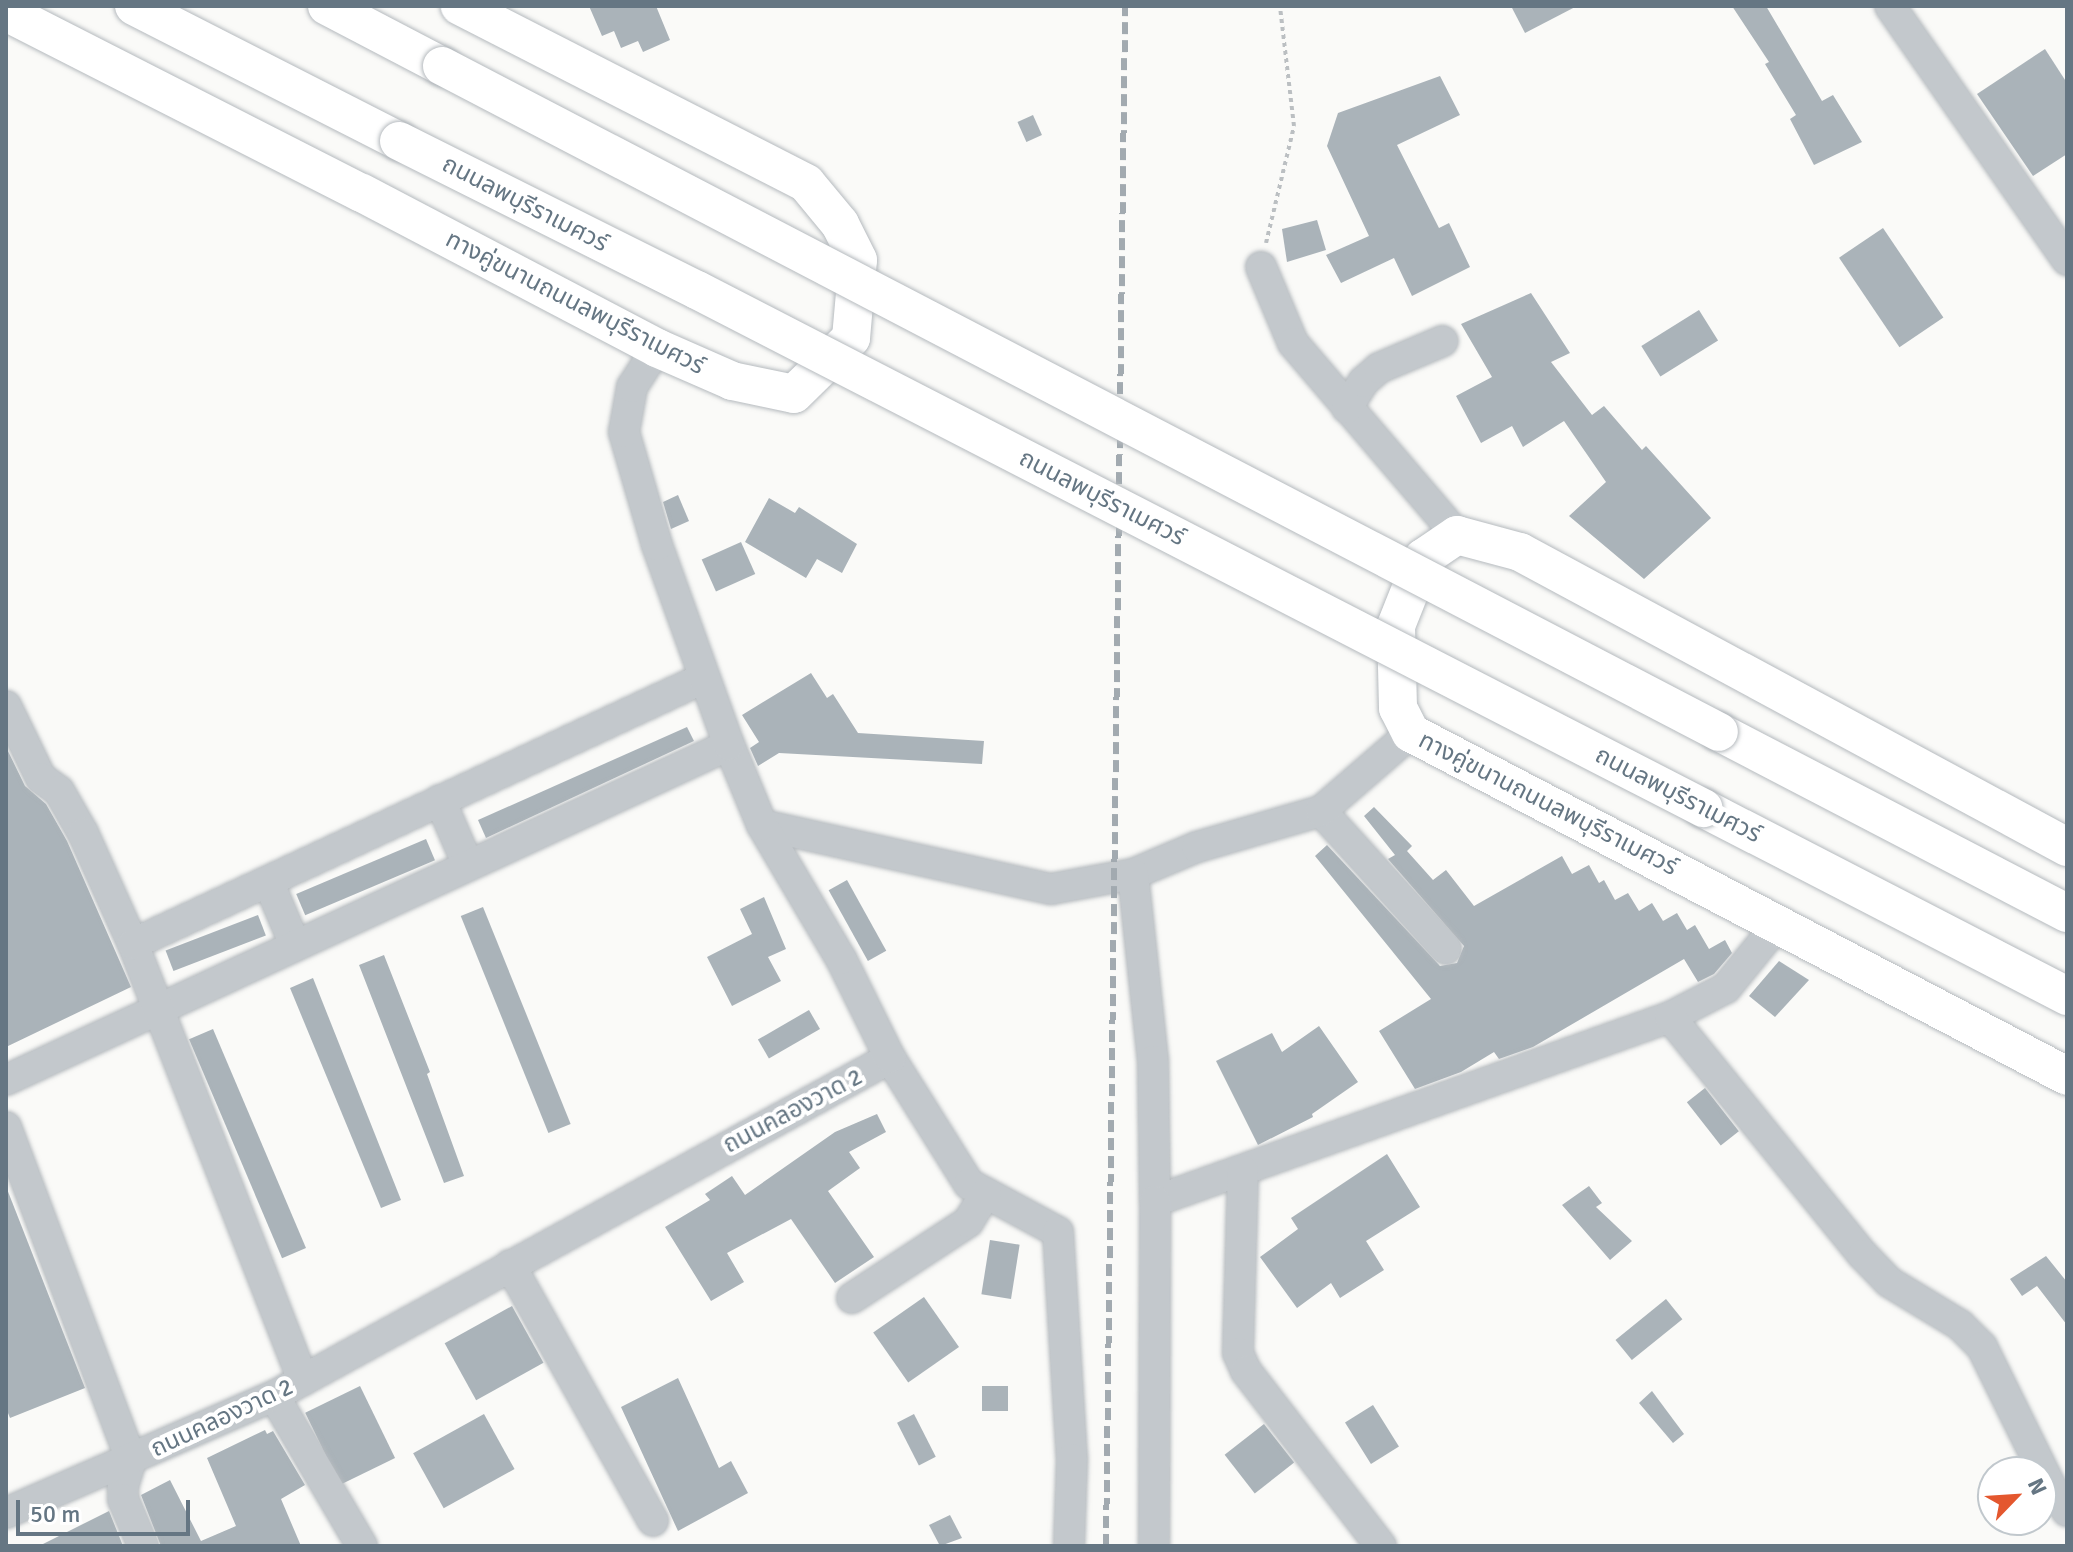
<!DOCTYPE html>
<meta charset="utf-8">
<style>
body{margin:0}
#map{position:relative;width:2073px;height:1552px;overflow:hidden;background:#fafaf8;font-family:Signika,"Noto Sans Thai",sans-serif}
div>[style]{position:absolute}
.building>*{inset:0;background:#aab3b9;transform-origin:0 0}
.path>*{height:4px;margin-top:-2px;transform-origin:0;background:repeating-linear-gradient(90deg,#bbbfc2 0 4px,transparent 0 8px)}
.roads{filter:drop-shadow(0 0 2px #b5babe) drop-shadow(0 0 2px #b5babe)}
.minor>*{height:30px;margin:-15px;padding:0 15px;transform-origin:15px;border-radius:15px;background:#c3c8cc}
.major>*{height:38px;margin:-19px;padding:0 19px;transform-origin:19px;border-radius:19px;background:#fff}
.rail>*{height:6px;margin-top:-3px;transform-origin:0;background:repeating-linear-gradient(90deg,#a2aab0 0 12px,transparent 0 18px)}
.bridges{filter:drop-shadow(0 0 2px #b5babe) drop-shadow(0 0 2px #b5babe)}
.major-bridge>*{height:38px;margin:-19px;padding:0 19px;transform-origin:19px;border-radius:19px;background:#fff}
span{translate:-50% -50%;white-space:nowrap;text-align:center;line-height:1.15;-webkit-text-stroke:8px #fff;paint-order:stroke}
.street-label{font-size:24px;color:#657683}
.frame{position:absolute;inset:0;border:8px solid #657683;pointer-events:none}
.north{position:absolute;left:1977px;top:1456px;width:80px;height:80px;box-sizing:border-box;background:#fff;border:2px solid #c1c8cd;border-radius:50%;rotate:65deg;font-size:22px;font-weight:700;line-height:32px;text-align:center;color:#657683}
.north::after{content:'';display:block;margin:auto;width:28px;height:36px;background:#e4572e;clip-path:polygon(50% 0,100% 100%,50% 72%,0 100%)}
.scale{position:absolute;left:16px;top:1500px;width:174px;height:36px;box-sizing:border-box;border:4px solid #657683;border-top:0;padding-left:10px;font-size:24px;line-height:28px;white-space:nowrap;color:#657683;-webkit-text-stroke:6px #fff;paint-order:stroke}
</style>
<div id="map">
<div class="building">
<div style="clip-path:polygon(589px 6px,656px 6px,670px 40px,643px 52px,638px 41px,621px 48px,614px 31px,602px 36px)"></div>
<div style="clip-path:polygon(1511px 6px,1577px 6px,1525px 33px)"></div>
<div style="clip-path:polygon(1732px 6px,1766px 6px,1822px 101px,1833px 95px,1862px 142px,1814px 165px,1790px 119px,1796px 115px,1765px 64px,1769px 62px)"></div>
<div style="clip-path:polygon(2045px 49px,2067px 83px,2067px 154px,2033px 176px,1977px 94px)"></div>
<div style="clip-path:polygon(1440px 76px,1460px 115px,1397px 145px,1439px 228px,1449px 223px,1470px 267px,1412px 296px,1394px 258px,1341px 283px,1326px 255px,1369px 236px,1327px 146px,1338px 113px)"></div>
<div style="left:1033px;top:115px;width:22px;height:17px;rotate:66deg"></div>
<div style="clip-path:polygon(1317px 220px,1326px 250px,1287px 262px,1282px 229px)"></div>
<div style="left:1883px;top:228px;width:108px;height:53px;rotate:56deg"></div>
<div style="clip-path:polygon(1531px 293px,1570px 353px,1551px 362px,1592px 415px,1604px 406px,1642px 450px,1646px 446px,1711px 518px,1644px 579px,1569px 516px,1606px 482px,1564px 421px,1523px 447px,1512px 426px,1481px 443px,1456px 396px,1492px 377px,1461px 324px)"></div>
<div style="left:1699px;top:310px;width:36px;height:68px;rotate:58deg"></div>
<div style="clip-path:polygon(678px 495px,689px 521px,671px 529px,663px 502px)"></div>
<div style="clip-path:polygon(769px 498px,795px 513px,799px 507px,857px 544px,842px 573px,817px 559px,806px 578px,745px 542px)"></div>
<div style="left:741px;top:542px;width:35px;height:43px;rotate:66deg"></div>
<div style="clip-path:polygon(811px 673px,827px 698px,833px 694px,858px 733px,984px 741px,982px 764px,779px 753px,758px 766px,750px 748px,759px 742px,742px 715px)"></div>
<div style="clip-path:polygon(687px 727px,694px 741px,486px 838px,478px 820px)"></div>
<div style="clip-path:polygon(6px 747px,25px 786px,46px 804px,67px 841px,131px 987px,6px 1047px)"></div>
<div style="clip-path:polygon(1374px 807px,1412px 846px,1407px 851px,1433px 880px,1446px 870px,1474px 906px,1562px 856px,1572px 874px,1589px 865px,1599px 883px,1604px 880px,1615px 900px,1628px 893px,1639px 911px,1652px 903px,1663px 921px,1677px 913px,1687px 930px,1695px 925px,1709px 949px,1725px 940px,1732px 953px,1714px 974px,1698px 982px,1684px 959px,1533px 1047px,1499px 1059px,1494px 1052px,1461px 1072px,1415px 1089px,1379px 1031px,1431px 999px,1315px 856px,1327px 845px,1440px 966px,1457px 963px,1464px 946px,1388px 859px,1395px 855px,1364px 816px)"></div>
<div style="left:426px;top:839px;width:23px;height:141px;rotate:67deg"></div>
<div style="left:847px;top:880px;width:81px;height:21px;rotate:61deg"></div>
<div style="clip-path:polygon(764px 897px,786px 949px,768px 957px,781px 981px,732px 1006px,707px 957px,752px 934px,740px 909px)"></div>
<div style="left:483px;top:907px;width:234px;height:24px;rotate:68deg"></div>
<div style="left:258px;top:915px;width:22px;height:99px;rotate:69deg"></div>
<div style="clip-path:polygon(384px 955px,430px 1072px,427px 1074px,464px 1176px,444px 1183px,359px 965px)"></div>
<div style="clip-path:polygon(1779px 961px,1809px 980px,1775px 1017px,1749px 996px)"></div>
<div style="clip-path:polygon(313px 978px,401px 1200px,381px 1208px,290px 988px)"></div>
<div style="left:809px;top:1010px;width:22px;height:59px;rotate:60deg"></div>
<div style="clip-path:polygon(1319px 1026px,1358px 1082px,1312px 1114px,1313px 1117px,1258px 1145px,1216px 1061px,1272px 1033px,1282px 1052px)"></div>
<div style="left:213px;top:1029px;width:238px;height:26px;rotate:67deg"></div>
<div style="left:1705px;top:1088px;width:55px;height:23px;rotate:52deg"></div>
<div style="clip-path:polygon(877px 1114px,886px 1132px,849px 1152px,860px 1168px,828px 1191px,874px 1257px,835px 1283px,791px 1219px,727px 1253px,744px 1282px,711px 1301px,665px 1227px,710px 1200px,705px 1194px,732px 1176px,745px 1195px,835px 1132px)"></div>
<div style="clip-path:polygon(1387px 1154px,1420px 1207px,1366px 1241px,1384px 1270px,1340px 1298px,1331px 1283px,1297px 1308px,1260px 1257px,1298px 1229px,1291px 1218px)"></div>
<div style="clip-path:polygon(1589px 1186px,1602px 1203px,1596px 1207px,1632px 1241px,1610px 1260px,1562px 1205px)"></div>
<div style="clip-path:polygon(7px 1189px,85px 1388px,10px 1418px,6px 1408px)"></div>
<div style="left:990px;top:1240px;width:30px;height:55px;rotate:9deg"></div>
<div style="clip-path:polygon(2046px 1256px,2067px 1282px,2067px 1325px,2037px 1286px,2022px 1296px,2010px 1279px)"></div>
<div style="left:924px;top:1297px;width:61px;height:62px;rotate:55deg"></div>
<div style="left:1666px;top:1299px;width:26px;height:65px;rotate:51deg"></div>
<div style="left:512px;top:1306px;width:65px;height:77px;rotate:61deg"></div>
<div style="clip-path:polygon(678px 1378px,719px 1468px,731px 1461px,748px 1493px,678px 1531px,621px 1407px)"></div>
<div style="left:360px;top:1386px;width:80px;height:61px;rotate:64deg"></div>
<div style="left:982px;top:1386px;width:26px;height:25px"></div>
<div style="clip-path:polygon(1652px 1391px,1684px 1434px,1673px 1443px,1639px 1403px)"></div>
<div style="left:1373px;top:1405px;width:49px;height:33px;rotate:58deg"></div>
<div style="left:484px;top:1414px;width:63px;height:81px;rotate:61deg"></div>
<div style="left:914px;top:1414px;width:48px;height:19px;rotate:63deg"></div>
<div style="left:1264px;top:1424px;width:49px;height:50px;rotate:52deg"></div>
<div style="clip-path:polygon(265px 1430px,267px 1434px,273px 1431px,305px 1485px,281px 1499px,301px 1546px,161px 1546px,141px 1495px,170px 1480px,201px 1541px,236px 1526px,207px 1458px)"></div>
<div style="clip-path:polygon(109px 1511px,123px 1546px,39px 1546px)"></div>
<div style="clip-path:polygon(950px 1515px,962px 1538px,940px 1546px,929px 1525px)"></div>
</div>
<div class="path">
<div style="left:1266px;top:243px;width:120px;rotate:-76.5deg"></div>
<div style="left:1294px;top:126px;width:121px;rotate:-96.7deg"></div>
</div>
<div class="roads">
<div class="minor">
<div style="left:1890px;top:6px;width:310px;rotate:55.1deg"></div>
<div style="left:1261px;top:267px;width:82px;rotate:67.2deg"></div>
<div style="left:1293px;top:343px;width:253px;rotate:49.5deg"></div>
<div style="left:1347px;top:408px;width:31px;rotate:-58deg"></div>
<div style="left:1363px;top:382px;width:21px;rotate:-41deg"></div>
<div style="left:1379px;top:368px;width:69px;rotate:-22.9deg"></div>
<div style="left:6px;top:706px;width:80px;rotate:64.1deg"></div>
<div style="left:41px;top:778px;width:22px;rotate:36deg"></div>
<div style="left:59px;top:791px;width:48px;rotate:60.3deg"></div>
<div style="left:83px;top:833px;width:122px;rotate:65.8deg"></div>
<div style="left:440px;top:800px;width:71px;rotate:66.7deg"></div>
<div style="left:1321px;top:811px;width:186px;rotate:47.8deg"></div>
<div style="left:762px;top:825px;width:296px;rotate:12.5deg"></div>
<div style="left:1051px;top:889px;width:83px;rotate:-10.4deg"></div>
<div style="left:1133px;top:874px;width:69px;rotate:-22.9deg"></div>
<div style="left:1197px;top:847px;width:129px;rotate:-16.2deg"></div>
<div style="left:1321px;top:811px;width:119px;rotate:-40.9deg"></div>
<div style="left:1133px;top:874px;width:188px;rotate:83.9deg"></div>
<div style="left:1153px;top:1061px;width:140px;rotate:89.2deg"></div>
<div style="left:1155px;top:1201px;width:547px;rotate:-19.66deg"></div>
<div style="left:1670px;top:1017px;width:63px;rotate:-27.4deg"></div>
<div style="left:1726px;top:988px;width:82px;rotate:-50.9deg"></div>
<div style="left:268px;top:881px;width:69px;rotate:67.1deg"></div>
<div style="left:1670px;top:1017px;width:306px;rotate:51deg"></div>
<div style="left:1863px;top:1255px;width:37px;rotate:46deg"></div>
<div style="left:1889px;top:1282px;width:83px;rotate:31.2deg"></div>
<div style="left:1960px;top:1325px;width:31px;rotate:45deg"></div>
<div style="left:1982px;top:1347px;width:156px;rotate:63.8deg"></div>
<div style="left:2051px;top:1487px;width:29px;rotate:56deg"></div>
<div style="left:890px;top:1058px;width:149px;rotate:57.9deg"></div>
<div style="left:969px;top:1184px;width:101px;rotate:28.3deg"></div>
<div style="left:1058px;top:1232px;width:227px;rotate:86.5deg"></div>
<div style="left:1072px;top:1459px;width:87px;rotate:92deg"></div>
<div style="left:6px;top:1080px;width:797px;rotate:-24.86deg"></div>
<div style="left:6px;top:1127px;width:356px;rotate:69.4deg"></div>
<div style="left:131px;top:1460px;width:28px;rotate:107deg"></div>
<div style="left:123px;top:1487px;width:12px;rotate:90deg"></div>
<div style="left:123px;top:1499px;width:51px;rotate:66.9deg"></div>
<div style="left:1243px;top:1171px;width:182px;rotate:91.6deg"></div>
<div style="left:1238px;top:1353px;width:20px;rotate:66deg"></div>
<div style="left:1246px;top:1371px;width:221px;rotate:52.4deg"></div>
<div style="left:510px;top:1265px;width:293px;rotate:60.8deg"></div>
<div style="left:852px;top:1298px;width:139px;rotate:-33.2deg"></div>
<div style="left:968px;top:1222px;width:34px;rotate:-58deg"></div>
<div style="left:303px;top:1380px;width:468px;rotate:-111.3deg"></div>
<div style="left:133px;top:944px;width:630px;rotate:-24.98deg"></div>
<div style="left:274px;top:1396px;width:174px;rotate:59.6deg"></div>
<div style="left:6px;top:1513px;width:292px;rotate:-23.6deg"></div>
<div style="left:274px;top:1396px;width:703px;rotate:-28.75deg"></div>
<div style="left:890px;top:1058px;width:110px;rotate:-116.3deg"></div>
<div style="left:841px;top:959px;width:156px;rotate:-120.5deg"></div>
<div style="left:762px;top:825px;width:87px;rotate:-112.4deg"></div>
<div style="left:729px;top:745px;width:213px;rotate:-109.8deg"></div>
<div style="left:657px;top:545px;width:118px;rotate:-106.3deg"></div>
<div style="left:624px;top:432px;width:46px;rotate:-79.9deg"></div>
<div style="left:632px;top:387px;width:46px;rotate:-57.3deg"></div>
<div style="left:1154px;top:1546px;width:345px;rotate:-89.8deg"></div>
</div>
<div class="major">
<div style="left:134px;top:6px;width:297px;rotate:27deg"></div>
<div style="left:327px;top:6px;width:130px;rotate:27.6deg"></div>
<div style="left:6px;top:12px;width:399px;rotate:27deg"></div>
<div style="left:362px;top:193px;width:333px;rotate:27.7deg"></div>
<div style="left:657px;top:348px;width:82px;rotate:23.7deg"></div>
<div style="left:732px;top:381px;width:63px;rotate:11.8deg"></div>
<div style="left:794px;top:394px;width:80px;rotate:-44.5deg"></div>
<div style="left:851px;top:338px;width:78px;rotate:-84.9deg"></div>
<div style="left:858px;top:260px;width:40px;rotate:-116.6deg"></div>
<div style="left:840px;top:224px;width:53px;rotate:-129.7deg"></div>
<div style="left:806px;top:183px;width:389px;rotate:-152.9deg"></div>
<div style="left:1719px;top:732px;width:392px;rotate:27.5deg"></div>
<div style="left:1703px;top:808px;width:410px;rotate:27.3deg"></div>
<div style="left:2067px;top:847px;width:621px;rotate:-151.66deg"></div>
<div style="left:1520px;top:552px;width:65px;rotate:-164.9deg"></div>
<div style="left:1457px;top:535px;width:41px;rotate:145.9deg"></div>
<div style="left:1423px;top:558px;width:73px;rotate:111.7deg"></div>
<div style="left:1396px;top:626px;width:82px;rotate:88.6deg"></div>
<div style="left:1398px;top:708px;width:28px;rotate:63deg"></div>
<div style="left:1411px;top:733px;width:740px;rotate:27.6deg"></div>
</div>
</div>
<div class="rail">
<div style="left:1106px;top:1546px;width:1540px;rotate:-89.29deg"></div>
</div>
<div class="bridges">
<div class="major-bridge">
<div style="left:442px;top:66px;width:1440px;rotate:27.54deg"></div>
<div style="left:399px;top:141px;width:333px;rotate:26.6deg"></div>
<div style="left:697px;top:290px;width:1132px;rotate:27.24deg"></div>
</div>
</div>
<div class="street-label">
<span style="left:525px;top:204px;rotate:27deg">ถนนลพบุรีราเมศวร์</span>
<span style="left:575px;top:303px;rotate:27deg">ทางคู่ขนานถนนลพบุรีราเมศวร์</span>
<span style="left:1102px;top:498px;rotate:27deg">ถนนลพบุรีราเมศวร์</span>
<span style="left:1678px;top:795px;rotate:27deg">ถนนลพบุรีราเมศวร์</span>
<span style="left:1548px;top:804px;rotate:27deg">ทางคู่ขนานถนนลพบุรีราเมศวร์</span>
<span style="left:793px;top:1111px;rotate:-28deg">ถนนคลองวาด 2</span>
<span style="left:222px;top:1418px;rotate:-25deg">ถนนคลองวาด 2</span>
</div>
<div class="frame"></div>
<div class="north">N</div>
<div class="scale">50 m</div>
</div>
